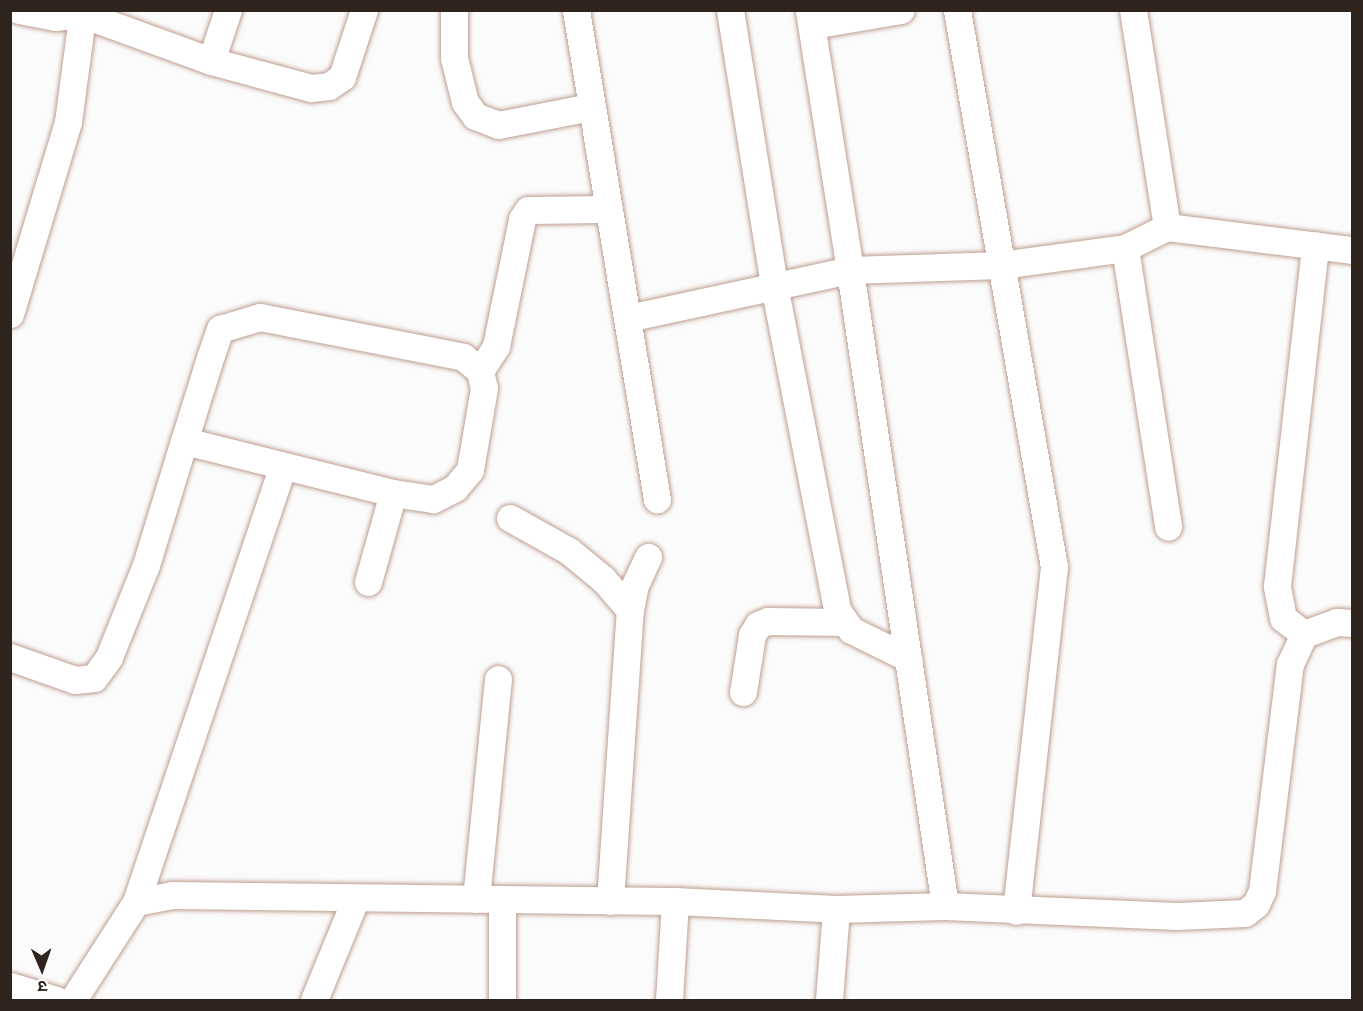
<!DOCTYPE html>
<meta charset="utf-8">
<style>
body{margin:0}
#map{position:relative;width:1363px;height:1011px;overflow:hidden;background:#fbfbfb;font-family:Inter,"Noto Sans Devanagari",sans-serif}
div>[style]{position:absolute}
.roads{filter:drop-shadow(0 0 2px #bd9e90) drop-shadow(0 0 2px #bd9e90)}
.minor>*{height:27px;margin:-13.5px;padding:0 13.5px;transform-origin:13.5px;border-radius:13.5px;background:#fff}
span{translate:-50% -50%;white-space:nowrap;text-align:center;line-height:1.15;-webkit-text-stroke:6px #fff;paint-order:stroke}
.frame{position:absolute;inset:0;border:12px solid #2f231e;pointer-events:none}
.north{position:absolute;left:12px;top:939px;width:60px;height:60px;-webkit-text-stroke:4px #fff;paint-order:stroke;rotate:178deg;font-size:16px;font-weight:700;line-height:24px;text-align:center;color:#2f231e}
.north::after{content:'';display:block;margin:auto;width:21px;height:27px;background:#2f231e;clip-path:polygon(50% 0,100% 100%,50% 72%,0 100%)}
</style>
<div id="map">
<div class="roads">
<div class="minor">
<div style="left:19px;top:10px;width:37px;rotate:11deg"></div>
<div style="left:55px;top:17px;width:27px;rotate:-6deg"></div>
<div style="left:82px;top:14px;width:137px;rotate:20deg"></div>
<div style="left:211px;top:61px;width:104px;rotate:15.1deg"></div>
<div style="left:311px;top:88px;width:18px;rotate:-6deg"></div>
<div style="left:329px;top:86px;width:16px;rotate:-35deg"></div>
<div style="left:342px;top:77px;width:71px;rotate:-71.8deg"></div>
<div style="left:454px;top:10px;width:48px;rotate:90deg"></div>
<div style="left:454px;top:58px;width:45px;rotate:76deg"></div>
<div style="left:465px;top:102px;width:17px;rotate:54deg"></div>
<div style="left:475px;top:116px;width:25px;rotate:21deg"></div>
<div style="left:498px;top:125px;width:95px;rotate:-11deg"></div>
<div style="left:576px;top:10px;width:496px;rotate:80.6deg"></div>
<div style="left:730px;top:10px;width:278px;rotate:80.9deg"></div>
<div style="left:774px;top:285px;width:331px;rotate:79deg"></div>
<div style="left:837px;top:610px;width:24px;rotate:55deg"></div>
<div style="left:851px;top:630px;width:64px;rotate:26.2deg"></div>
<div style="left:957px;top:10px;width:565px;rotate:80.12deg"></div>
<div style="left:1054px;top:567px;width:346px;rotate:96.3deg"></div>
<div style="left:1133px;top:10px;width:220px;rotate:81.1deg"></div>
<div style="left:813px;top:25px;width:89px;rotate:-9.7deg"></div>
<div style="left:211px;top:61px;width:54px;rotate:-71.6deg"></div>
<div style="left:1125px;top:248px;width:282px;rotate:81.2deg"></div>
<div style="left:10px;top:314px;width:201px;rotate:-73.2deg"></div>
<div style="left:68px;top:122px;width:113px;rotate:-82.4deg"></div>
<div style="left:628px;top:318px;width:227px;rotate:-12.2deg"></div>
<div style="left:850px;top:270px;width:263px;rotate:-99deg"></div>
<div style="left:480px;top:371px;width:30px;rotate:-57deg"></div>
<div style="left:496px;top:346px;width:130px;rotate:-78.4deg"></div>
<div style="left:522px;top:219px;width:11px;rotate:-56deg"></div>
<div style="left:528px;top:210px;width:79px;rotate:-0.7deg"></div>
<div style="left:510px;top:518px;width:68px;rotate:29.2deg"></div>
<div style="left:569px;top:551px;width:44px;rotate:39.5deg"></div>
<div style="left:603px;top:579px;width:41px;rotate:48.9deg"></div>
<div style="left:368px;top:582px;width:92px;rotate:-74.3deg"></div>
<div style="left:1304px;top:634px;width:26px;rotate:-143deg"></div>
<div style="left:1283px;top:618px;width:33px;rotate:-101deg"></div>
<div style="left:1277px;top:586px;width:343px;rotate:-83.6deg"></div>
<div style="left:10px;top:657px;width:69px;rotate:19.5deg"></div>
<div style="left:75px;top:680px;width:19px;rotate:-6deg"></div>
<div style="left:94px;top:678px;width:26px;rotate:-54deg"></div>
<div style="left:109px;top:657px;width:99px;rotate:-68.1deg"></div>
<div style="left:146px;top:565px;width:130px;rotate:-73deg"></div>
<div style="left:184px;top:441px;width:90px;rotate:-72.6deg"></div>
<div style="left:211px;top:355px;width:28px;rotate:-71deg"></div>
<div style="left:220px;top:329px;width:42px;rotate:-16.7deg"></div>
<div style="left:260px;top:317px;width:207px;rotate:11.1deg"></div>
<div style="left:463px;top:357px;width:22px;rotate:39deg"></div>
<div style="left:480px;top:371px;width:17px;rotate:77deg"></div>
<div style="left:484px;top:388px;width:83px;rotate:99.7deg"></div>
<div style="left:470px;top:470px;width:23px;rotate:130deg"></div>
<div style="left:455px;top:488px;width:25px;rotate:153deg"></div>
<div style="left:433px;top:499px;width:40px;rotate:-171.5deg"></div>
<div style="left:393px;top:493px;width:215px;rotate:-166deg"></div>
<div style="left:743px;top:692px;width:58px;rotate:-81deg"></div>
<div style="left:752px;top:635px;width:12px;rotate:-59deg"></div>
<div style="left:758px;top:625px;width:11px;rotate:-22deg"></div>
<div style="left:768px;top:621px;width:75px;rotate:0.8deg"></div>
<div style="left:476px;top:899px;width:221px;rotate:-84.3deg"></div>
<div style="left:502px;top:899px;width:101px;rotate:90deg"></div>
<div style="left:610px;top:901px;width:292px;rotate:-86.1deg"></div>
<div style="left:630px;top:610px;width:25px;rotate:-79deg"></div>
<div style="left:635px;top:585px;width:31px;rotate:-65deg"></div>
<div style="left:136px;top:902px;width:460px;rotate:-71.4deg"></div>
<div style="left:945px;top:906px;width:643px;rotate:-98.5deg"></div>
<div style="left:850px;top:270px;width:151px;rotate:-1.9deg"></div>
<div style="left:1001px;top:265px;width:125px;rotate:-7.8deg"></div>
<div style="left:1125px;top:248px;width:47px;rotate:-26.6deg"></div>
<div style="left:1167px;top:227px;width:186px;rotate:7.1deg"></div>
<div style="left:10px;top:986px;width:48px;rotate:16.9deg"></div>
<div style="left:73px;top:1000px;width:117px;rotate:-57.3deg"></div>
<div style="left:136px;top:902px;width:37px;rotate:-11deg"></div>
<div style="left:172px;top:895px;width:503px;rotate:0.68deg"></div>
<div style="left:675px;top:901px;width:161px;rotate:2.8deg"></div>
<div style="left:836px;top:909px;width:109px;rotate:-1.6deg"></div>
<div style="left:945px;top:906px;width:231px;rotate:2.5deg"></div>
<div style="left:1176px;top:916px;width:69px;rotate:-2.5deg"></div>
<div style="left:1245px;top:913px;width:14px;rotate:-39deg"></div>
<div style="left:1256px;top:904px;width:14px;rotate:-65deg"></div>
<div style="left:1262px;top:891px;width:229px;rotate:-83deg"></div>
<div style="left:1290px;top:664px;width:33px;rotate:-65deg"></div>
<div style="left:1304px;top:634px;width:35px;rotate:-20deg"></div>
<div style="left:1337px;top:622px;width:15px;rotate:4deg"></div>
<div style="left:314px;top:1000px;width:108px;rotate:-67.7deg"></div>
<div style="left:669px;top:1000px;width:99px;rotate:-86.5deg"></div>
<div style="left:829px;top:1000px;width:91px;rotate:-85.6deg"></div>
</div>
</div>
<div class="frame"></div>
<div class="north">उ</div>
</div>
